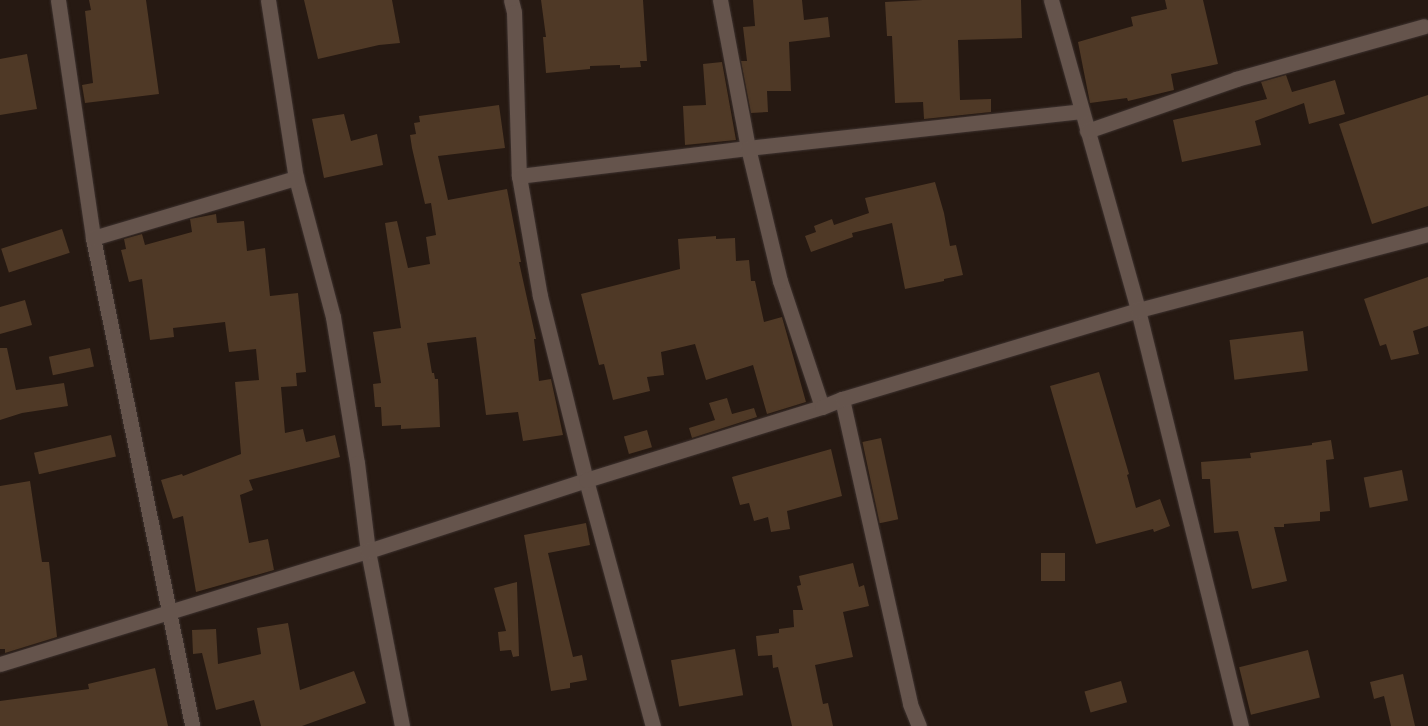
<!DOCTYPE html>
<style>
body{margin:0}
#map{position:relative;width:1428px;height:726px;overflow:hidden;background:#261912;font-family:"PT Sans",sans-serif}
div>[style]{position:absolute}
.building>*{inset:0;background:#4f3926;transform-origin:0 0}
.roads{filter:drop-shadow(0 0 1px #3d322f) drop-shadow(0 0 1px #3d322f)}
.street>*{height:15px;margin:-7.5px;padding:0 7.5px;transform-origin:7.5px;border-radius:7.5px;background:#65544c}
span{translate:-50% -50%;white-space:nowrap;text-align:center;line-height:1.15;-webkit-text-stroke:4px #261912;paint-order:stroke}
</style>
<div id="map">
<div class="building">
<div style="clip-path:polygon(89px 0,146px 0,159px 94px,85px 103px,82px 85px,93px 83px,85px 11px,91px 10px)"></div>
<div style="clip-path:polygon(304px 0,392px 0,400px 43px,379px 45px,318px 59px)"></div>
<div style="clip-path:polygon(541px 0,643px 0,647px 61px,640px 61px,641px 67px,620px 68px,620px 65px,590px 66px,590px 69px,546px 73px,543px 37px,546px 37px)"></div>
<div style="clip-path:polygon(753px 0,802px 0,804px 20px,828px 17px,830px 37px,789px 42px,791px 91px,767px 91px,768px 112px,751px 113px,741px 61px,747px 61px,743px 27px,755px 26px)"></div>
<div style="clip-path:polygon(923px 0,1021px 0,1022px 38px,958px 40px,960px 100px,991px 99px,991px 112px,924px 119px,923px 102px,895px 103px,892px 36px,887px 36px,885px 2px)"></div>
<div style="clip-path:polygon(1165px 0,1203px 0,1218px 64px,1171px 74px,1174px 90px,1128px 101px,1127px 98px,1090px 103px,1078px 42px,1133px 26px,1131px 17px,1167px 9px)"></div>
<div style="clip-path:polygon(27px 54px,37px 109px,0 115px,0 59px)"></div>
<div style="clip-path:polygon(722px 62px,736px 140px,685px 145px,683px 106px,706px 105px,703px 64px)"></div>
<div style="clip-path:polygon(1286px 75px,1292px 92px,1335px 80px,1345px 114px,1309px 124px,1304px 103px,1255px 121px,1261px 145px,1182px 162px,1173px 120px,1267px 99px,1261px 82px)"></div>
<div style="clip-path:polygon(1428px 95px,1428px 206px,1372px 224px,1339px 124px)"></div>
<div style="clip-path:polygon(499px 105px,505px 148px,438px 156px,448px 200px,507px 189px,521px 262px,519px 262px,536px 339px,534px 339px,539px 381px,551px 379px,563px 435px,523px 441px,518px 412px,486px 415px,476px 337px,427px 343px,432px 373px,434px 373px,435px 379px,438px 379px,440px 427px,401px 429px,401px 425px,382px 426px,381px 407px,375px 407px,373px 384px,381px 383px,373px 332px,401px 328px,385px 223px,397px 221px,408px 268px,430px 264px,426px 237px,436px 235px,431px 203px,425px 204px,412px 148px,410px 135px,416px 134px,414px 123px,420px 122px,419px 116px)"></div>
<div style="clip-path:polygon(344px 114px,351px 141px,377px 134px,383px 165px,324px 178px,312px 119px)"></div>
<div style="clip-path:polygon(935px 182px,944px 213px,950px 246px,956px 245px,963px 275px,944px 279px,944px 281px,905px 289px,892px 223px,852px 233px,853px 237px,811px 252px,805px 236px,816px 232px,814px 226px,832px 219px,834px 225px,869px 213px,865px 198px)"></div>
<div style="clip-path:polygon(216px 214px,217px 223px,244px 221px,247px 251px,265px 248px,270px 296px,298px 293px,306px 372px,296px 373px,297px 386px,281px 387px,285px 433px,303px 429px,306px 442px,335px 435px,340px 457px,249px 480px,253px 490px,240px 495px,249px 543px,268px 539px,274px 570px,196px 592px,183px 516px,173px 519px,161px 480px,182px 474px,183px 476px,241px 454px,235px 382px,259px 380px,256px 349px,229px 352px,225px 322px,173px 328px,174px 337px,150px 340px,142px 279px,129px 282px,121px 250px,126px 249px,124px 239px,142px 234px,145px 245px,192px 232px,190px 219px)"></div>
<div style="left:62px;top:229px;width:25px;height:64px;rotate:72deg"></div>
<div style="clip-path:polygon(716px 236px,716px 239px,735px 238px,736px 261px,749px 260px,751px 281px,755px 281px,764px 322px,782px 317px,806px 402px,767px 414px,753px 365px,706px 380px,695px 344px,661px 352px,664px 375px,647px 377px,650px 391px,613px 400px,604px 364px,599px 365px,581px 294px,680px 269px,678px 239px)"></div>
<div style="clip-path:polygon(1428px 277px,1428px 326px,1413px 331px,1419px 354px,1391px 360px,1386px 344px,1380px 346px,1364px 299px)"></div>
<div style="clip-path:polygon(25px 300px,32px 325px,0 334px,0 307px)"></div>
<div style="left:1303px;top:331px;width:40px;height:74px;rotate:83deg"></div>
<div style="clip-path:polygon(0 348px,7px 348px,16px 390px,64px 383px,68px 406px,22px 413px,0 420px)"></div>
<div style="left:90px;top:348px;width:19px;height:42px;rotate:78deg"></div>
<div style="clip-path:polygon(1099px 372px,1129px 474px,1127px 475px,1136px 508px,1160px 499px,1170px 526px,1154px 532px,1153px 529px,1096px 544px,1050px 386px)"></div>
<div style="clip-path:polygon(727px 398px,732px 414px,754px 408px,757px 417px,692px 438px,689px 428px,715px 420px,709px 403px)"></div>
<div style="left:647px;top:430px;width:18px;height:24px;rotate:74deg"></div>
<div style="left:111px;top:435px;width:22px;height:79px;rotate:77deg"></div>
<div style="left:881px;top:438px;width:83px;height:19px;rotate:78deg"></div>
<div style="clip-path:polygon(1331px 440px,1334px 459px,1326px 460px,1330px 511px,1320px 512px,1320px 521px,1284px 524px,1284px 527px,1274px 527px,1287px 581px,1252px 589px,1238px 531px,1214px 533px,1210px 479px,1202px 479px,1201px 462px,1251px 458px,1250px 453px,1312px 445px,1312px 443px)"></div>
<div style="clip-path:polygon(831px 449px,842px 496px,787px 511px,790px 529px,771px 532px,768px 517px,754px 521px,749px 503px,740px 505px,732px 477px)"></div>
<div style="left:1402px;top:470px;width:31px;height:39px;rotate:79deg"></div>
<div style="clip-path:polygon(30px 481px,42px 562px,49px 562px,57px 637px,5px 653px,5px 649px,0 649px,0 486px)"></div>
<div style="clip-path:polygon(586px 523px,590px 545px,548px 553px,573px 657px,582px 655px,587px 680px,570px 683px,570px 688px,551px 691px,524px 535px)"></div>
<div style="left:1041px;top:553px;width:24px;height:28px"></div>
<div style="clip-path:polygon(853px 563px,859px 587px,864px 585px,869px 606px,843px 612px,853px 657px,815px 665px,823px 704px,828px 703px,833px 726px,792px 726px,778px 667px,773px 668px,772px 655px,758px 656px,756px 636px,779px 633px,779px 629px,794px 627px,793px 610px,803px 610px,797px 586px,801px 585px,799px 576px)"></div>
<div style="clip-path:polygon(517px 582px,519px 656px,513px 657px,511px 650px,500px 651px,498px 632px,506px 631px,494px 588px)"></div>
<div style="clip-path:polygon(288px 623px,300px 690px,354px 671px,366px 703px,302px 726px,261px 726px,254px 700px,216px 710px,202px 653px,193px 654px,192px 630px,216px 629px,218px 664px,261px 654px,257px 628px)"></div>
<div style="left:735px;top:649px;width:47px;height:65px;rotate:80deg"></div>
<div style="left:1308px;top:650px;width:49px;height:71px;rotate:76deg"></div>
<div style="clip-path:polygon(155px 668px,168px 726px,0 726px,0 701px,89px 689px,88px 684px)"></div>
<div style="clip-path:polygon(1403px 674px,1415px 726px,1391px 726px,1384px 696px,1374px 699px,1370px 682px)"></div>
<div style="left:1121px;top:681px;width:22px;height:38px;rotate:74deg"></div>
</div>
<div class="roads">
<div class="street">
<div style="left:58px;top:0;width:241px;rotate:81.6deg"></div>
<div style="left:93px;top:238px;width:498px;rotate:78.5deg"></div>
<div style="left:268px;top:0;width:180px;rotate:81.1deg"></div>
<div style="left:296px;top:178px;width:144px;rotate:75.1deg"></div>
<div style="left:333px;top:317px;width:148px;rotate:80.7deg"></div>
<div style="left:357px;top:463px;width:89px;rotate:82.9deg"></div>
<div style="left:368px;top:551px;width:178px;rotate:79deg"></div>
<div style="left:511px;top:0;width:12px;rotate:76deg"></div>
<div style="left:514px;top:12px;width:164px;rotate:88.3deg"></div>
<div style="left:519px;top:176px;width:122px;rotate:80.1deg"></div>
<div style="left:540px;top:296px;width:190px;rotate:76deg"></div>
<div style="left:586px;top:480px;width:255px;rotate:74.8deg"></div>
<div style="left:1051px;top:0;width:322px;rotate:74.3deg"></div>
<div style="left:1138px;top:310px;width:429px;rotate:76.1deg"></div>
<div style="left:1087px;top:131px;width:158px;rotate:-19.2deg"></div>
<div style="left:1236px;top:79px;width:195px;rotate:-15.7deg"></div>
<div style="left:519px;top:176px;width:231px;rotate:-7deg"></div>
<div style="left:748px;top:148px;width:151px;rotate:-100.7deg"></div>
<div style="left:93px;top:238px;width:212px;rotate:-16.5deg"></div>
<div style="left:842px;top:399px;width:312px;rotate:77.4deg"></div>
<div style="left:910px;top:704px;width:24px;rotate:68deg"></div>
<div style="left:822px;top:407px;width:133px;rotate:-108.4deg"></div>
<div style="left:780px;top:281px;width:137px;rotate:-103.5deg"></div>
<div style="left:748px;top:148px;width:335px;rotate:-6.3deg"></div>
<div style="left:0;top:664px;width:385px;rotate:-17.1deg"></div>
<div style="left:368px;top:551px;width:229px;rotate:-18deg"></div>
<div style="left:586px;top:480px;width:247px;rotate:-17.2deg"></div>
<div style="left:822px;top:407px;width:22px;rotate:-22deg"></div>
<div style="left:842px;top:399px;width:309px;rotate:-16.7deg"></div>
<div style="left:1138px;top:310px;width:300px;rotate:-14.7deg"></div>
</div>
</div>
</div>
